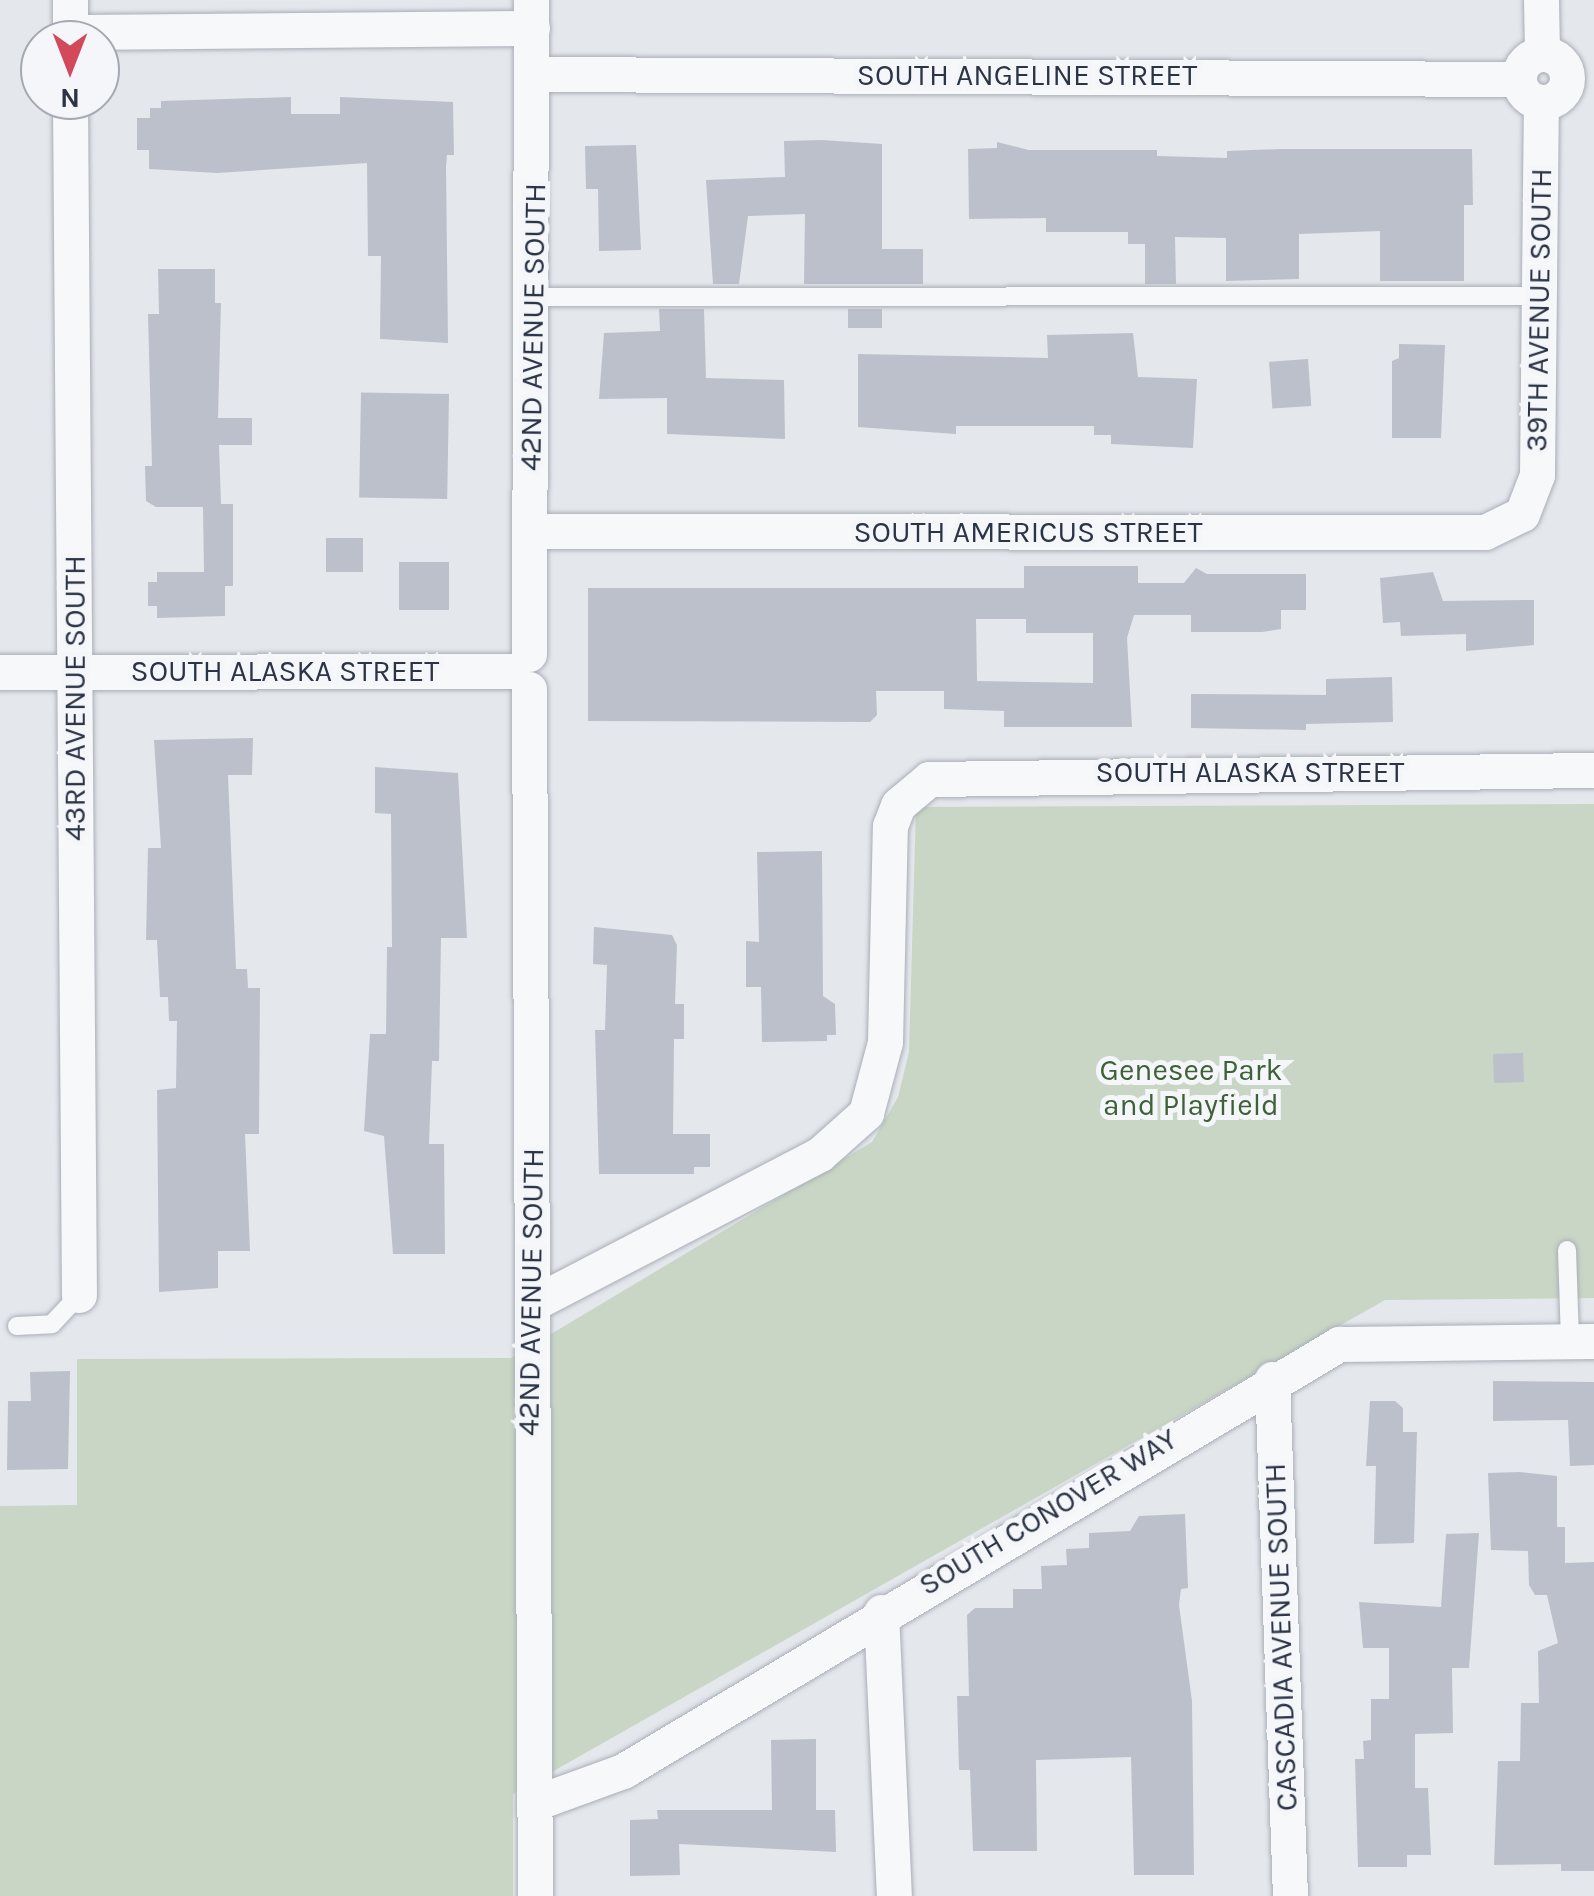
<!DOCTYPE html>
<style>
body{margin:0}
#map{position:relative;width:1594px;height:1896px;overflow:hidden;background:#e4e7ec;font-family:Karla,sans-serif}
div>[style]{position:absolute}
.green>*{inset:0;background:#c9d6c5}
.building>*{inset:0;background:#bbc0ca;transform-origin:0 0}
.roads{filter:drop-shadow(0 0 2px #a9aeb7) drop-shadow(0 0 2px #a9aeb7)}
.service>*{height:18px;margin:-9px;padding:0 9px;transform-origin:9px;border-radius:9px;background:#f7f8fa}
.minor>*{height:35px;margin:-17.5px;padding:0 17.5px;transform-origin:17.5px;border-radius:17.5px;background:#f7f8fa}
.minor>.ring{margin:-17.5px;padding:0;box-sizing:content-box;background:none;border:35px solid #f7f8fa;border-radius:50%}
span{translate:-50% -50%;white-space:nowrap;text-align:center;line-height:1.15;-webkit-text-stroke:10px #f4f6f9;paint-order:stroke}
.street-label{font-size:30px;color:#2b3445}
.park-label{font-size:30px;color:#3f6138}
.north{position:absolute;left:20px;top:20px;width:100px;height:100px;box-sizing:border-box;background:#f4f6f9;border:2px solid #a4a8b1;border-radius:50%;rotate:180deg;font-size:28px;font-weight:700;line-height:40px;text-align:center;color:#2b3445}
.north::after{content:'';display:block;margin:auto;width:35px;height:45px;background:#d1495b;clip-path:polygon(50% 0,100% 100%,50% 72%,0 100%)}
</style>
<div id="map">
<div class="green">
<div style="clip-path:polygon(1594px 804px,1594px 1298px,1385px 1300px,513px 1794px,513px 1896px,0 1896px,0 1506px,77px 1505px,77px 1359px,511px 1358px,872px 1142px,898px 1097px,909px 1052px,916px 807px)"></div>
</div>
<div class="building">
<div style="clip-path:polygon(291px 97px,291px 114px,340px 114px,340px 97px,453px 102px,454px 155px,447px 155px,446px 167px,448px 343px,380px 339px,381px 256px,368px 256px,367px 163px,217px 173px,149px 169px,149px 150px,137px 150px,137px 118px,150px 118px,150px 108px,161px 108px,161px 101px)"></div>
<div style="clip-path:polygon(822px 140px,882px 144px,882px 249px,923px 249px,923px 284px,804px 284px,805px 214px,748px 216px,739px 284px,713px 284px,706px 180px,785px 177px,784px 141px)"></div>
<div style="clip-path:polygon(997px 142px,1029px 150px,1157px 150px,1157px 156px,1227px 158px,1227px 151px,1281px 149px,1472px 149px,1473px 205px,1464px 205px,1464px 281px,1380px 281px,1380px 231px,1299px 234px,1299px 279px,1226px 281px,1226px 238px,1175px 237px,1176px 284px,1145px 284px,1145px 244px,1128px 244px,1128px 232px,1046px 232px,1046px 218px,969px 219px,968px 149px,997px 148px)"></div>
<div style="clip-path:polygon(636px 145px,641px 250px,599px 251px,598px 189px,586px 189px,585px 146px)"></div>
<div style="clip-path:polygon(158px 269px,215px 269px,215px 303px,221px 303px,218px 418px,252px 418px,252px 445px,219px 445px,221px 504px,233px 504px,233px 586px,225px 586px,225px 616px,157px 618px,157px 606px,148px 606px,148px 582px,157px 582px,157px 572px,204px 572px,203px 507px,156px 507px,146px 501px,145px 466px,152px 466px,148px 314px,159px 314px)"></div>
<div style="clip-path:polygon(659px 309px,704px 309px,706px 378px,784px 380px,785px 439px,667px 434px,667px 398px,599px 399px,604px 333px,660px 331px)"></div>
<div style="left:848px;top:309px;width:34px;height:19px"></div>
<div style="clip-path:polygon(1133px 333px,1138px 377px,1197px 379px,1193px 448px,1111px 444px,1111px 435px,1094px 435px,1094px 426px,956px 426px,956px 434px,858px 427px,858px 354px,1048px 358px,1047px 335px)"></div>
<div style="clip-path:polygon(1399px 344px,1445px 345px,1441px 438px,1392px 438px,1392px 361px,1399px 358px)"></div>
<div style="left:1308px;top:359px;width:47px;height:39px;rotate:86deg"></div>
<div style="left:449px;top:394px;width:105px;height:88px;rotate:91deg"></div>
<div style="left:326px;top:538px;width:37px;height:34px"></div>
<div style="left:399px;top:562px;width:50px;height:48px"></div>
<div style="clip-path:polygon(evenodd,1024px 566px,1138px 566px,1138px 583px,1184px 583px,1196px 568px,1207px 574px,1306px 574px,1306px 610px,1281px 610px,1281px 629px,1262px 632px,1191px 632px,1191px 615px,1134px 615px,1127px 638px,1132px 727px,1004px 727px,1004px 711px,944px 709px,944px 691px,876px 691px,877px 715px,870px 722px,588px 721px,588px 588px,1024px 588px,1024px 566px,976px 619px,1026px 619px,1026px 633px,1093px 633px,1093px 683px,977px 681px,976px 619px)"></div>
<div style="clip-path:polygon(1433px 572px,1443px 601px,1534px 600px,1534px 645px,1466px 651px,1466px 634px,1401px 636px,1400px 622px,1383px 623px,1380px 578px)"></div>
<div style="clip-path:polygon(1392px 677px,1393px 722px,1306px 724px,1306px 730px,1191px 728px,1191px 694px,1326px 695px,1326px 679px)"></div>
<div style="clip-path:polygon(253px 738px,252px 775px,228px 775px,236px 969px,247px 969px,248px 988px,260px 988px,259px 1134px,245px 1134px,250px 1251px,218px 1251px,218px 1288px,159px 1292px,157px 1090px,176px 1088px,177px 1021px,169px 1021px,168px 997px,160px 997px,157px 940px,146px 940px,148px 848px,161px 848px,154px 740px)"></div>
<div style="clip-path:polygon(375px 767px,458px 773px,467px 938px,441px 938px,439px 1061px,432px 1061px,429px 1144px,444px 1144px,445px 1254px,393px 1254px,384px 1136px,364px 1131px,370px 1034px,386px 1034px,387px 947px,392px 947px,391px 814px,375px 813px)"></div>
<div style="clip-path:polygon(822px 851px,823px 996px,835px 1004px,836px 1035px,827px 1035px,827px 1041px,762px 1042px,761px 987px,746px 987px,746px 941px,759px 942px,757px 852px)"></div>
<div style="clip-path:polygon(594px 927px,672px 935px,677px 945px,675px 1004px,684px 1004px,684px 1039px,674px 1039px,673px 1134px,710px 1134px,710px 1167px,694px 1167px,694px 1174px,599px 1174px,595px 1030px,605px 1030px,607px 965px,593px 964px)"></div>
<div style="left:1523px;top:1053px;width:29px;height:30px;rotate:88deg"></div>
<div style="clip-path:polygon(70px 1371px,68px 1469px,7px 1470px,8px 1401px,31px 1401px,30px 1372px)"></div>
<div style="clip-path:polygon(1493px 1381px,1594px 1382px,1594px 1465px,1570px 1466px,1568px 1420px,1493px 1421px)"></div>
<div style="clip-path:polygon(1370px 1401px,1395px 1401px,1403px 1408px,1403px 1432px,1417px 1432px,1414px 1543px,1374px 1544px,1376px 1466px,1366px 1466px)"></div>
<div style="clip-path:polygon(1520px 1472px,1557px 1476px,1557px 1527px,1565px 1527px,1565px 1563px,1594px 1562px,1594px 1871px,1561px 1871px,1561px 1864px,1494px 1865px,1498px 1761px,1520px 1761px,1521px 1703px,1539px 1703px,1538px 1651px,1558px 1643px,1547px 1595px,1535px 1595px,1529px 1585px,1528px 1551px,1491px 1550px,1488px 1473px)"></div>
<div style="clip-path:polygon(1185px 1514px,1188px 1588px,1181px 1589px,1179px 1605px,1192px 1701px,1194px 1875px,1134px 1875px,1131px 1757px,1036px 1760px,1037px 1851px,973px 1851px,970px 1770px,959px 1770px,957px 1696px,969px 1696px,967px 1615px,975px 1608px,1013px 1608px,1013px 1589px,1042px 1589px,1041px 1566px,1067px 1565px,1066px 1549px,1089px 1548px,1089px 1533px,1130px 1531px,1139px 1516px)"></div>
<div style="clip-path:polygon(1479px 1533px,1469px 1668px,1452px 1668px,1453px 1733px,1415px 1734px,1415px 1788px,1428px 1788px,1431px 1855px,1407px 1855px,1407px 1867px,1358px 1867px,1355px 1759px,1364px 1759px,1363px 1741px,1371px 1740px,1371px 1699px,1389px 1699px,1389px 1648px,1363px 1648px,1359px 1602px,1441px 1607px,1446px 1534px)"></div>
<div style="clip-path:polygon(816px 1739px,816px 1810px,835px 1810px,836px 1852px,679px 1844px,680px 1875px,630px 1876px,630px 1820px,658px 1819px,657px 1810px,772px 1810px,771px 1740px)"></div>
</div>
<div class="roads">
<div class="service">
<div style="left:534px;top:297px;width:1005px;rotate:-0.06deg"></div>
<div style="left:1567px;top:1250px;width:91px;rotate:88.1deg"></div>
<div style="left:17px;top:1326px;width:35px;rotate:-3deg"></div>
<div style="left:52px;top:1324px;width:40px;rotate:-47deg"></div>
</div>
<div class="minor">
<div style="left:1541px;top:0;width:53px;rotate:88.9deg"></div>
<div style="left:70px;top:32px;width:462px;rotate:-0.5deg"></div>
<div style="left:70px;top:40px;width:40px;rotate:-90deg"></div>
<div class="ring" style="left:1519px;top:54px;width:13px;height:13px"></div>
<div style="left:535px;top:74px;width:983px;rotate:0.29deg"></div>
<div style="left:70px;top:100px;width:1195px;rotate:89.57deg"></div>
<div style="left:530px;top:531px;width:955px;rotate:0.06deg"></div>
<div style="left:1485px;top:532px;width:41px;rotate:-25.9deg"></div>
<div style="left:1522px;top:514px;width:42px;rotate:-69deg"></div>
<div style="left:1537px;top:475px;width:373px;rotate:-89.4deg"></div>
<div style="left:529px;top:654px;width:654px;rotate:-89.82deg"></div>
<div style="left:0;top:672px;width:511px;rotate:-0.11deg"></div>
<div style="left:529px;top:689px;width:1207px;rotate:89.72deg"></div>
<div style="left:534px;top:1303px;width:322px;rotate:-27.5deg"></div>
<div style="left:820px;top:1154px;width:62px;rotate:-41.7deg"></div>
<div style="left:866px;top:1113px;width:73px;rotate:-75deg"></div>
<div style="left:885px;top:1042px;width:216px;rotate:-88.7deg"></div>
<div style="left:890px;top:826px;width:22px;rotate:-69deg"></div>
<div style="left:898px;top:805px;width:40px;rotate:-40deg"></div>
<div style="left:929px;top:779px;width:665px;rotate:-0.78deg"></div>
<div style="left:1272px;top:1379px;width:517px;rotate:88.01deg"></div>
<div style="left:881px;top:1612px;width:284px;rotate:87.4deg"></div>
<div style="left:535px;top:1803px;width:94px;rotate:-20deg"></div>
<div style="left:623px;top:1771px;width:834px;rotate:-30.81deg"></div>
<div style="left:1339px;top:1344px;width:255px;rotate:-0.7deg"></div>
</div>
</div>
<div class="street-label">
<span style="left:1027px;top:75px">SOUTH ANGELINE STREET</span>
<span style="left:1539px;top:310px;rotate:-89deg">39TH AVENUE SOUTH</span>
<span style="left:533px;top:327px;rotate:-89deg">42ND AVENUE SOUTH</span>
<span style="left:1028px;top:532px">SOUTH AMERICUS STREET</span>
<span style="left:285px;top:671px">SOUTH ALASKA STREET</span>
<span style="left:75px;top:698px;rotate:-90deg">43RD AVENUE SOUTH</span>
<span style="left:1250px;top:772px">SOUTH ALASKA STREET</span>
<span style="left:531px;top:1292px;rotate:-89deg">42ND AVENUE SOUTH</span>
<span style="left:1048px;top:1512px;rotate:-31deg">SOUTH CONOVER WAY</span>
<span style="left:1281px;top:1637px;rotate:-92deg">CASCADIA AVENUE SOUTH</span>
</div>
<div class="park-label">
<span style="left:1191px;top:1087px">Genesee Park<br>and Playfield</span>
</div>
<div class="north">N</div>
</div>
